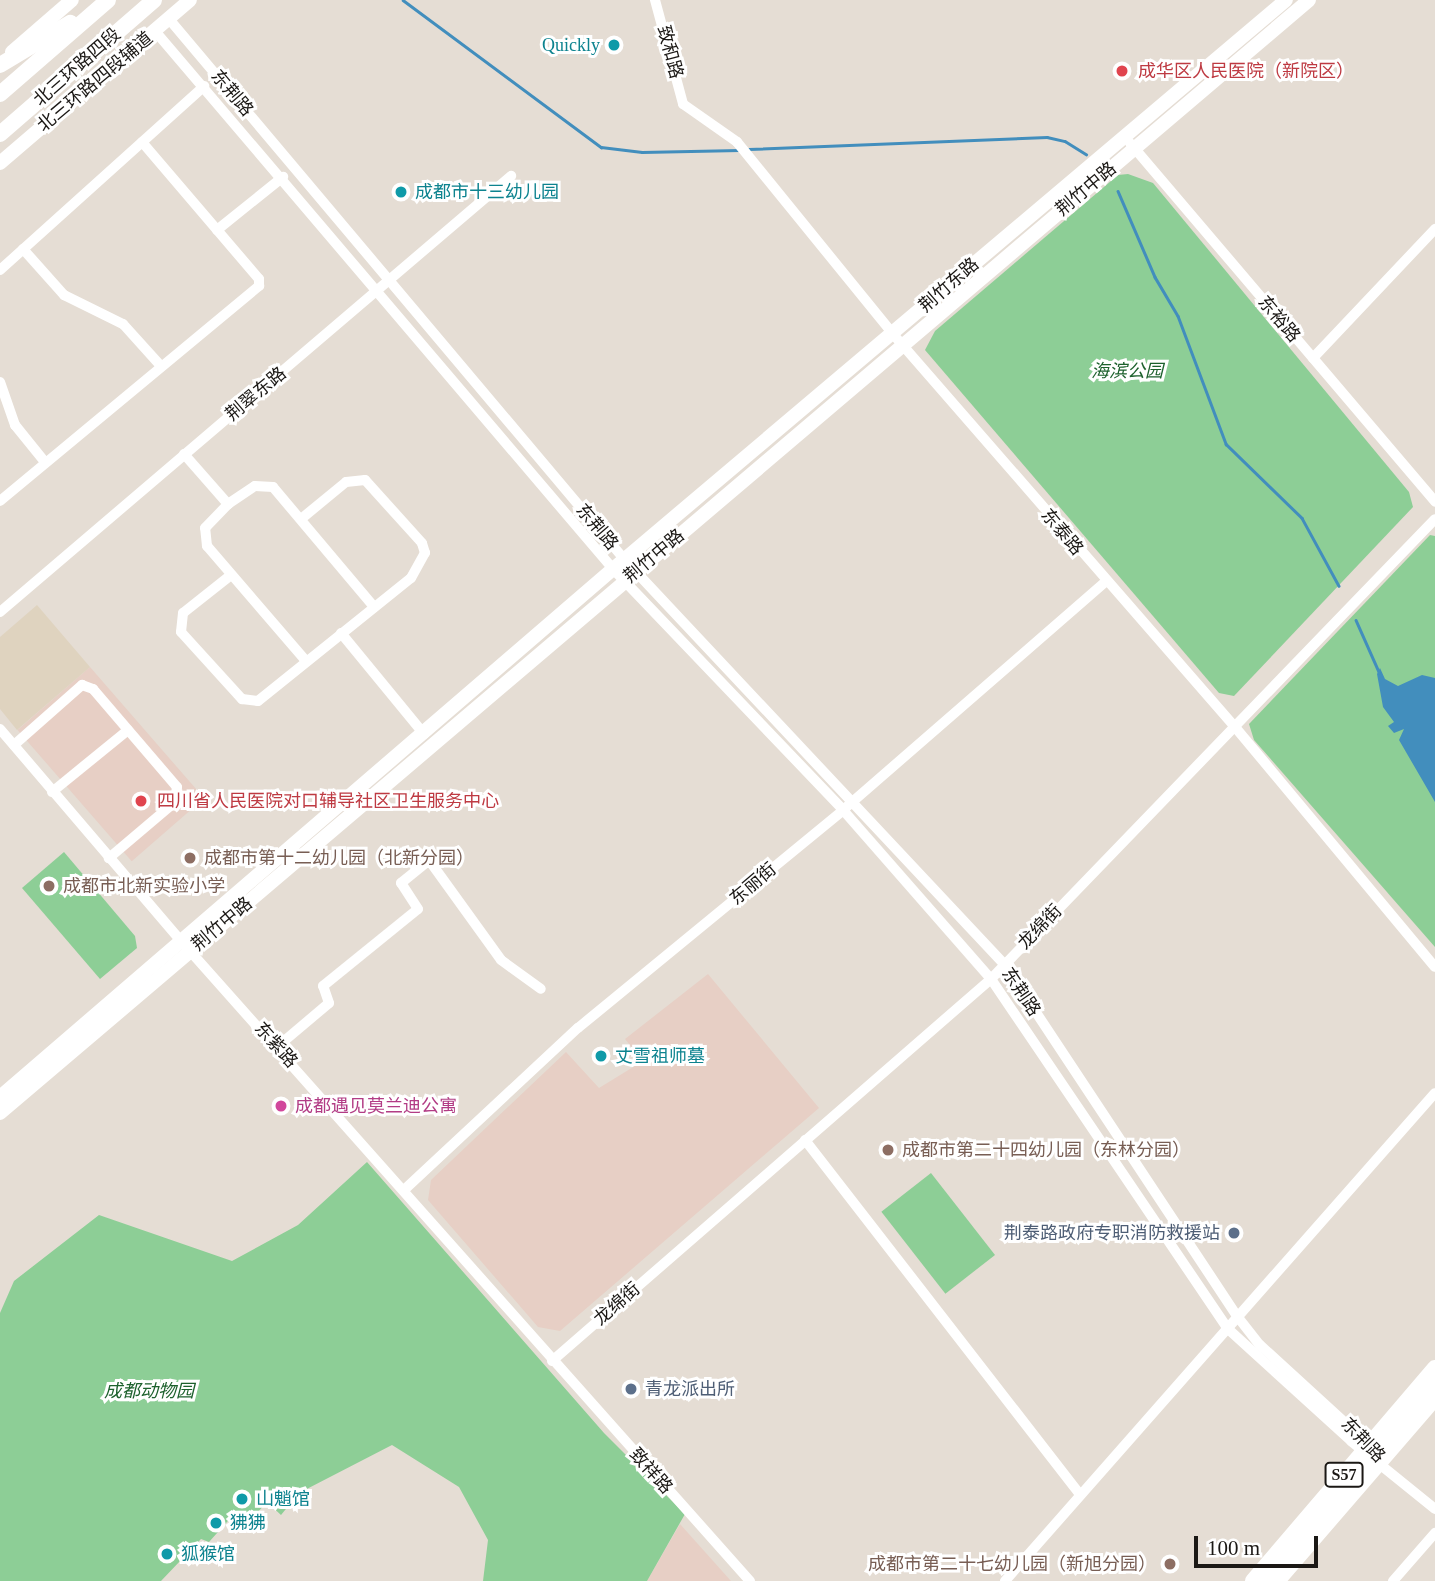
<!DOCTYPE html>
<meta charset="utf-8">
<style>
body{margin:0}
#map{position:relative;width:1435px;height:1581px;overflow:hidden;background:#e5ddd4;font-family:"Times New Roman","Noto Sans SC",serif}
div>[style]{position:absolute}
.commercial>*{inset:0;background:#e7cfc5;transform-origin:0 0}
.industrial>*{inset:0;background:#dfd3bf}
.green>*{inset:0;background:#8dce96;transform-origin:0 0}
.water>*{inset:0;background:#428ebd}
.stream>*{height:2.5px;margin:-1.25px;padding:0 1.25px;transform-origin:1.25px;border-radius:1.25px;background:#428ebd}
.minor>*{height:10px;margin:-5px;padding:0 5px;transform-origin:5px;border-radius:5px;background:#fff}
.major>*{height:14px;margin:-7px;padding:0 7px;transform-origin:7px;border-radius:7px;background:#fff}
.highway>*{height:16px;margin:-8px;padding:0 8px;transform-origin:8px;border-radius:8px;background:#fff}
.dots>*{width:19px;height:19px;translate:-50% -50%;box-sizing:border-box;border:4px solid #fff;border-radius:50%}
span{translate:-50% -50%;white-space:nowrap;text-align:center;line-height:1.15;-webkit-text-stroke:6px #fff;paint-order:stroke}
.shield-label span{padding:2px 5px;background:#fff;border:2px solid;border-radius:5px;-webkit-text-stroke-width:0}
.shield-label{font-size:16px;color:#1b1815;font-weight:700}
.culture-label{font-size:18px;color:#0d838f}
.right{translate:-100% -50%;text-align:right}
.left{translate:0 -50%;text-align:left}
.street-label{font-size:18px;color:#1b1815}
.health-label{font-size:18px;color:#be3a42}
.park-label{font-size:18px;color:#1d612d;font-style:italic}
.education-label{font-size:18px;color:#785e54}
.hotel-label{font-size:18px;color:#b23c85}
.service-label{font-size:18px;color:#4e5e75}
.scale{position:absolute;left:1194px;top:1536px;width:124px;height:32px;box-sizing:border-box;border:4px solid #1b1815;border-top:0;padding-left:9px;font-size:21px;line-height:24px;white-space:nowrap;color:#1b1815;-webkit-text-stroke:5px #fff;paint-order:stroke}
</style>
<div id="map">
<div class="commercial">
<div style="left:90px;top:667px;width:174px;height:96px;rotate:49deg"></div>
<div style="clip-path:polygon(708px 974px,819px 1108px,560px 1331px,538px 1327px,428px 1200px,431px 1180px,566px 1052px,599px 1088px,643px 1061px,625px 1039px)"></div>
<div style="clip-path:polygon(680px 1524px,731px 1581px,647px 1581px)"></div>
</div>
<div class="industrial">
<div style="clip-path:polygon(37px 605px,90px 667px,17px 730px,0 709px,0 637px)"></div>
</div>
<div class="green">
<div style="clip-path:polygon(1128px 174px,1153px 183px,1409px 492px,1413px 507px,1234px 696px,1219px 693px,925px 350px,935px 331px,1118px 175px)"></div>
<div style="clip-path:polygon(1430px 535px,1435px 536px,1435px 947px,1254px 740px,1249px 724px)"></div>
<div style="clip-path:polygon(64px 852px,135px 936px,137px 948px,100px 979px,22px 888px)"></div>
<div style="clip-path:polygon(367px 1162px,604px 1433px,685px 1514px,647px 1581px,483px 1581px,488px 1540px,459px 1487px,392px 1445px,299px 1493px,281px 1515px,267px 1502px,248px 1523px,235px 1513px,209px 1542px,201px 1539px,161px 1581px,0 1581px,0 1313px,14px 1281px,99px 1215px,232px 1261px,298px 1225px)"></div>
<div style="left:931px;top:1173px;width:104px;height:63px;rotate:52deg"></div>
</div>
<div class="water">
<div style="clip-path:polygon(1380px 668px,1385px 679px,1398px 686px,1422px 675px,1435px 678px,1435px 802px,1399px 740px,1404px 729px,1394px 733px,1388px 726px,1394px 722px,1383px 707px,1377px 674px)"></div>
</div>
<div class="stream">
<div style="left:403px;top:0;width:247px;rotate:36.6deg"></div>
<div style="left:601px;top:147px;width:41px;rotate:7deg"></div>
<div style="left:642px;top:152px;width:97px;rotate:-1.2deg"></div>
<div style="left:749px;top:149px;width:298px;rotate:-2.3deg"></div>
<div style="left:1047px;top:137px;width:18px;rotate:13deg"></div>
<div style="left:1065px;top:141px;width:25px;rotate:32deg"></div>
<div style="left:1118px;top:191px;width:94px;rotate:66.7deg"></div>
<div style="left:1155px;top:277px;width:45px;rotate:59.5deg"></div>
<div style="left:1178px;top:316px;width:137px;rotate:69.4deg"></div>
<div style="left:1226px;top:444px;width:106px;rotate:44.2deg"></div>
<div style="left:1302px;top:518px;width:77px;rotate:61.4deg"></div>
<div style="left:1356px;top:620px;width:57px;rotate:66.1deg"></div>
</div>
<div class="minor">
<div style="left:655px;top:0;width:108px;rotate:74.9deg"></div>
<div style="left:683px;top:104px;width:66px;rotate:35.1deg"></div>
<div style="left:737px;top:142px;width:246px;rotate:50.9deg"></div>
<div style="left:892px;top:333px;width:522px;rotate:48.96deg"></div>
<div style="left:1235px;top:727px;width:312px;rotate:50.2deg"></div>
<div style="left:169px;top:19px;width:706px;rotate:49.88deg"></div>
<div style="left:624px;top:559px;width:555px;rotate:46.82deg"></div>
<div style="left:1004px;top:964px;width:422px;rotate:56.5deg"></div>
<div style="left:1237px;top:1316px;width:37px;rotate:52deg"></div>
<div style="left:1260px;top:1345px;width:154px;rotate:42.4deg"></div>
<div style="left:155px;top:31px;width:707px;rotate:49.59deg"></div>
<div style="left:613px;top:569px;width:333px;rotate:46.3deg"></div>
<div style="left:843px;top:810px;width:225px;rotate:48.8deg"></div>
<div style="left:991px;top:979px;width:421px;rotate:55.9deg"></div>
<div style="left:1227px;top:1328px;width:168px;rotate:42.3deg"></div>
<div style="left:1351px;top:1441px;width:108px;rotate:39deg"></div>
<div style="left:1130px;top:143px;width:471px;rotate:49.6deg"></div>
<div style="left:217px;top:230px;width:85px;rotate:-38.8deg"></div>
<div style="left:23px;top:249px;width:62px;rotate:48.3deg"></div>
<div style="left:64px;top:295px;width:66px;rotate:26.2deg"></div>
<div style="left:123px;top:324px;width:55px;rotate:47.9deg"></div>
<div style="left:0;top:270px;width:275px;rotate:-42deg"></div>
<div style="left:1313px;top:358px;width:178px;rotate:-46.6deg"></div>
<div style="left:0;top:382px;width:46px;rotate:70.8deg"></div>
<div style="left:15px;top:425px;width:48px;rotate:51deg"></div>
<div style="left:184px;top:454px;width:67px;rotate:48.7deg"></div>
<div style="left:0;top:501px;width:337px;rotate:-39.7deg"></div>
<div style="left:259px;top:286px;width:7px;rotate:-90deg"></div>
<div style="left:259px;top:279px;width:180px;rotate:-130.5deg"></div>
<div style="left:231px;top:575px;width:61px;rotate:141.6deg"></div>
<div style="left:183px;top:613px;width:19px;rotate:96deg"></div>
<div style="left:181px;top:632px;width:91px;rotate:47.7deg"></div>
<div style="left:242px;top:699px;width:16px;rotate:7deg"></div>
<div style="left:258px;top:701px;width:196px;rotate:-38.8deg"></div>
<div style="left:411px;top:578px;width:29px;rotate:-61deg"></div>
<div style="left:425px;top:553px;width:10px;rotate:-107deg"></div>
<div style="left:422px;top:543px;width:85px;rotate:-132.1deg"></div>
<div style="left:365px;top:480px;width:19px;rotate:174deg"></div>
<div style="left:346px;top:482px;width:58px;rotate:140.6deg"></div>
<div style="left:0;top:612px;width:672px;rotate:-40.47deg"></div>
<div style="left:341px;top:633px;width:131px;rotate:50.6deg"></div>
<div style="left:306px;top:661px;width:152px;rotate:-130.7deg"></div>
<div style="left:207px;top:546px;width:18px;rotate:-96deg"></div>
<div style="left:205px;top:528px;width:33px;rotate:-46deg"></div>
<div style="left:228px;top:504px;width:32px;rotate:-34deg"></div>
<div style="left:255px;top:486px;width:18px;rotate:3deg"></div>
<div style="left:273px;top:487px;width:157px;rotate:49.9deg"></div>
<div style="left:0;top:729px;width:280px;rotate:49.5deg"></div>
<div style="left:182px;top:942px;width:855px;rotate:48.37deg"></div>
<div style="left:14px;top:745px;width:91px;rotate:-41.4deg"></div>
<div style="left:82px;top:685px;width:12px;rotate:20deg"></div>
<div style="left:93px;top:689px;width:129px;rotate:49.4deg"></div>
<div style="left:177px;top:787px;width:15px;rotate:98deg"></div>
<div style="left:175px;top:802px;width:87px;rotate:139.7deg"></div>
<div style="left:52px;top:792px;width:98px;rotate:-39.2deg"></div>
<div style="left:277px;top:1047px;width:68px;rotate:-40.2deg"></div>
<div style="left:329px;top:1003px;width:18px;rotate:-109deg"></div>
<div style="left:323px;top:986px;width:122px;rotate:-39deg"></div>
<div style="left:418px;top:909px;width:31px;rotate:-123deg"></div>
<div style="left:401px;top:883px;width:36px;rotate:-39deg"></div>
<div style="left:429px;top:860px;width:123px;rotate:54.2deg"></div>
<div style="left:501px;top:960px;width:49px;rotate:35.9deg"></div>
<div style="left:805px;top:1140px;width:449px;rotate:52.2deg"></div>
<div style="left:404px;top:1190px;width:238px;rotate:-43deg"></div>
<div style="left:578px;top:1028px;width:343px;rotate:-39.4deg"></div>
<div style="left:843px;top:810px;width:347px;rotate:-41deg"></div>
<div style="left:552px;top:1361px;width:582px;rotate:-41.03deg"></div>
<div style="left:991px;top:979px;width:639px;rotate:-46.01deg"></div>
<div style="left:1005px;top:1581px;width:650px;rotate:-48.62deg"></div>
<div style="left:1264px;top:1581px;width:262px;rotate:-49.2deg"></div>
<div style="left:1393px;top:1581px;width:64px;rotate:-48.8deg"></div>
</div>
<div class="major">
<div style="left:12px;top:52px;width:79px;rotate:-40.9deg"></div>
<div style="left:0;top:163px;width:250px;rotate:-40.6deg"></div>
<div style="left:0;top:1097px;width:809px;rotate:-40.74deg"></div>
<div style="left:613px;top:569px;width:881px;rotate:-40.21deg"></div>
<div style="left:0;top:1113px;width:1718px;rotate:-40.37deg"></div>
</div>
<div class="highway">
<div style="left:0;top:65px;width:82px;rotate:-31deg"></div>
<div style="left:0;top:94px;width:143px;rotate:-41deg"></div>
<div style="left:0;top:134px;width:204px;rotate:-41deg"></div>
<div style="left:1253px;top:1581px;width:280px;rotate:-49.5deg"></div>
<div style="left:1277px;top:1581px;width:242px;rotate:-49.2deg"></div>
</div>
<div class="dots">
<div style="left:614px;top:45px;background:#0f9aa8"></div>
<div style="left:1122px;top:71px;background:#e0444e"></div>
<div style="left:401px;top:192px;background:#0f9aa8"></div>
<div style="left:141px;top:801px;background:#e0444e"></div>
<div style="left:190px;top:858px;background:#8d6e63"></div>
<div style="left:49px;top:886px;background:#8d6e63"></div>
<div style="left:601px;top:1056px;background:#0f9aa8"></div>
<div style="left:281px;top:1106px;background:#d1479c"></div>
<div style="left:888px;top:1150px;background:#8d6e63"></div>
<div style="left:1234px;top:1233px;background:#5c6f8a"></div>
<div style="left:631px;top:1389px;background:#5c6f8a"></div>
<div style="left:242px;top:1499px;background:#0f9aa8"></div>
<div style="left:216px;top:1523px;background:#0f9aa8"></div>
<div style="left:167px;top:1554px;background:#0f9aa8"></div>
<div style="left:1170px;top:1564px;background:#8d6e63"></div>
</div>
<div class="shield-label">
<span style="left:1344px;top:1475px">S57</span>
</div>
<div class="culture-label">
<span class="right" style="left:600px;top:45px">Quickly</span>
<span class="left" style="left:415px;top:192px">成都市十三幼儿园</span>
<span class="left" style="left:615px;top:1056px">丈雪祖师墓</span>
<span class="left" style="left:256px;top:1499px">山魈馆</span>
<span class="left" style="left:230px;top:1523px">狒狒</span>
<span class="left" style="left:181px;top:1554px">狐猴馆</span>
</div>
<div class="street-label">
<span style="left:670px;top:52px;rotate:75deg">致和路</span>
<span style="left:77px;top:67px;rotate:-41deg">北三环路四段</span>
<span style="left:95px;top:82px;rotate:-40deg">北三环路四段辅道</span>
<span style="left:232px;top:93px;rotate:50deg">东荆路</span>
<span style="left:1086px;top:189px;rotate:-40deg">荆竹中路</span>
<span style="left:949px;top:285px;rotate:-41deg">荆竹东路</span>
<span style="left:1279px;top:319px;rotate:50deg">东裕路</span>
<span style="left:256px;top:394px;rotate:-40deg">荆翠东路</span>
<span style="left:597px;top:527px;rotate:50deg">东荆路</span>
<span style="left:1062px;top:532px;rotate:50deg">东泰路</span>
<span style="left:654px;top:556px;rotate:-40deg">荆竹中路</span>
<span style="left:753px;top:884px;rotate:-40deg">东丽街</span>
<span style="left:222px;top:924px;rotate:-40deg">荆竹中路</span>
<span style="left:1040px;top:927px;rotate:-46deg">龙绵街</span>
<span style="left:1021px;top:992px;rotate:56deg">东荆路</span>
<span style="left:276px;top:1045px;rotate:48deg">东紫路</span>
<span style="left:617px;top:1304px;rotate:-41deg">龙绵街</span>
<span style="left:1363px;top:1440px;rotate:46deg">东荆路</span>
<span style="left:651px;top:1471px;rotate:48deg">致祥路</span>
</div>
<div class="health-label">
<span class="left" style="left:1138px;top:71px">成华区人民医院（新院区）</span>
<span class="left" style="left:157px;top:801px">四川省人民医院对口辅导社区卫生服务中心</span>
</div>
<div class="park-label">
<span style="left:1127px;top:371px">海滨公园</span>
<span style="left:149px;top:1391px">成都动物园</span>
</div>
<div class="education-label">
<span class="left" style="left:204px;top:858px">成都市第十二幼儿园（北新分园）</span>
<span class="left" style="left:63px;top:886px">成都市北新实验小学</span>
<span class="left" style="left:902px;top:1150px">成都市第二十四幼儿园（东林分园）</span>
<span class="right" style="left:1156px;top:1564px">成都市第二十七幼儿园（新旭分园）</span>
</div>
<div class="hotel-label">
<span class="left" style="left:295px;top:1106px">成都遇见莫兰迪公寓</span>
</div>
<div class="service-label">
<span class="right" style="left:1220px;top:1233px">荆泰路政府专职消防救援站</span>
<span class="left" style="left:645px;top:1389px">青龙派出所</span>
</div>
<div class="scale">100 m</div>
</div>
